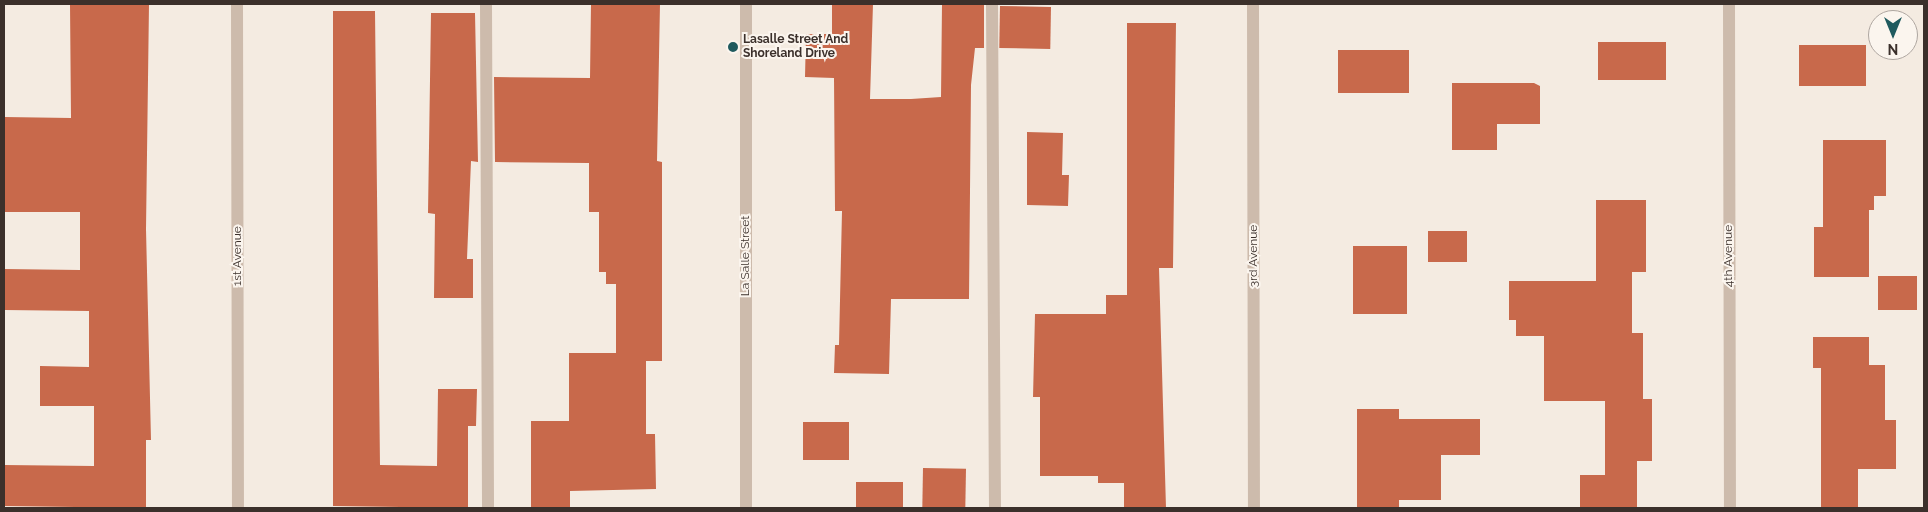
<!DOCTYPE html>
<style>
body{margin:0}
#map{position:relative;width:1928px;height:512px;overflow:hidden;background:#f4ebe1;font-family:Raleway,sans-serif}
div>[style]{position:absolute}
.building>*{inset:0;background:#c8694b;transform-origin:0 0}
.minor>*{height:12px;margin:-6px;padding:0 6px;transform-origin:6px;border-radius:6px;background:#cdbbac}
.dots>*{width:14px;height:14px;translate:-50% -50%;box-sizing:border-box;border:2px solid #fbf5ee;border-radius:50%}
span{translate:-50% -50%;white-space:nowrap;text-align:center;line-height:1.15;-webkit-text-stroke:4px #fbf5ee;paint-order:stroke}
.poi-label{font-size:12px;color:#3b302b;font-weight:700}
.left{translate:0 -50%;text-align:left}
.street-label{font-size:12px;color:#3b302b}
.frame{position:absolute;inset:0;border:5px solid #3b302b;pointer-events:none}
.north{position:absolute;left:1868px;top:10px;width:50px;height:50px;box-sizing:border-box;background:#fbf5ee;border:1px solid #aea6a0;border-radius:50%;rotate:180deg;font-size:14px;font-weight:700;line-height:20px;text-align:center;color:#3b302b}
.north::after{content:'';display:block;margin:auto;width:18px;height:22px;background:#1f5a5e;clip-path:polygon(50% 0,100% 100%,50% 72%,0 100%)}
</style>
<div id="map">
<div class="building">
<div style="clip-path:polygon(70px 4px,149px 4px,146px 229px,151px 440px,146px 440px,146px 508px,4px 506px,4px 465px,94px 466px,94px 406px,40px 406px,40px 366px,89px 367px,89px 311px,4px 310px,4px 269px,80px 270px,80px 212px,4px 212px,4px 117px,71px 118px)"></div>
<div style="clip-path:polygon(591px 4px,660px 4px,657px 161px,662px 162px,662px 361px,646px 361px,646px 434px,655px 434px,656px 489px,570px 491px,570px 508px,531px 508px,531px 421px,569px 421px,569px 353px,616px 353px,616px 284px,606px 284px,606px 272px,599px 272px,599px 212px,589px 212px,589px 163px,495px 162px,494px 77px,590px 78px)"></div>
<div style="clip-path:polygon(832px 4px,873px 4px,870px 99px,911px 99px,941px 97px,942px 4px,984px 4px,984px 48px,975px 48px,971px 85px,969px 299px,891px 299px,889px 374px,834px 373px,835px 345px,839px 345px,842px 211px,835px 211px,834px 78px,805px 77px,806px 34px,832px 34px)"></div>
<div style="left:1000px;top:6px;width:51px;height:42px;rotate:1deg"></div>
<div style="clip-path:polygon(333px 11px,375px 11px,380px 465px,437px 466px,438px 389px,477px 389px,476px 426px,468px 426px,468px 508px,333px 506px)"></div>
<div style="clip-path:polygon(431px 13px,475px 13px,478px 162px,471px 161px,467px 259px,473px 259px,473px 298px,434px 298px,435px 214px,428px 213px)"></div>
<div style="clip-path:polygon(1127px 23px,1176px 23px,1173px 268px,1159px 268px,1166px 508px,1124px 508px,1124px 483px,1098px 483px,1098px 476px,1040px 476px,1040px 397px,1033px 397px,1035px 314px,1106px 314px,1106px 295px,1127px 295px)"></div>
<div style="left:1598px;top:42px;width:68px;height:38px"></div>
<div style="left:1799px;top:45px;width:67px;height:41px"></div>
<div style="left:1338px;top:50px;width:71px;height:43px"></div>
<div style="clip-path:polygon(1452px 83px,1534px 83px,1540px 86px,1540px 124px,1497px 124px,1497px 150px,1452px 150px)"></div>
<div style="clip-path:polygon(1027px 132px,1063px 133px,1062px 175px,1069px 175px,1068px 206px,1027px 205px)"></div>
<div style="clip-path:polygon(1823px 140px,1886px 140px,1886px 196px,1874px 196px,1874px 210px,1869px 210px,1869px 277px,1814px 277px,1814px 227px,1823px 227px)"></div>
<div style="clip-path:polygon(1596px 200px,1646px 200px,1646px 272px,1632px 272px,1632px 333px,1643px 333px,1643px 399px,1652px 399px,1652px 461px,1637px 461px,1637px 508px,1580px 508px,1580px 475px,1605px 475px,1605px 401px,1544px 401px,1544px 336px,1516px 336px,1516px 320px,1509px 320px,1509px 281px,1596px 281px)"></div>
<div style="left:1428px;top:231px;width:39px;height:31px"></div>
<div style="left:1353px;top:246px;width:54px;height:68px"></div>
<div style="left:1878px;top:276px;width:39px;height:34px"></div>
<div style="clip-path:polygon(1813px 337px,1869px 337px,1869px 365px,1885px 365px,1885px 420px,1896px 420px,1896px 469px,1858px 469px,1858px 508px,1821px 508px,1821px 368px,1813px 368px)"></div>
<div style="clip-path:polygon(1357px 409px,1399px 409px,1399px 419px,1480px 419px,1480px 455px,1441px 455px,1441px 500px,1399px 500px,1399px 508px,1357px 508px)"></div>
<div style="left:803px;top:422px;width:46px;height:38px"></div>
<div style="left:923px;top:468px;width:43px;height:39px;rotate:1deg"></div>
<div style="left:856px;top:482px;width:47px;height:26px"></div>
</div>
<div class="minor">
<div style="left:237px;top:4px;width:504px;rotate:89.89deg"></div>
<div style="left:486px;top:4px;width:504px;rotate:89.77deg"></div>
<div style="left:746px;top:4px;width:504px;rotate:90deg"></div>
<div style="left:992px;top:4px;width:504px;rotate:89.66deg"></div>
<div style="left:1253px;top:4px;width:504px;rotate:89.89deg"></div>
<div style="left:1729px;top:4px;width:504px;rotate:89.89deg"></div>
</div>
<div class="dots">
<div style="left:733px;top:47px;background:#1f5a5e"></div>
</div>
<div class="poi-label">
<span class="left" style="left:743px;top:47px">Lasalle Street And<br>Shoreland Drive</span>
</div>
<div class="street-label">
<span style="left:238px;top:256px;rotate:-90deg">1st Avenue</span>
<span style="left:746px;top:256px;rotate:-90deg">La Salle Street</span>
<span style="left:1254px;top:256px;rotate:-90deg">3rd Avenue</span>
<span style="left:1729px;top:256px;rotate:-90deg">4th Avenue</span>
</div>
<div class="frame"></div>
<div class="north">N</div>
</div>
